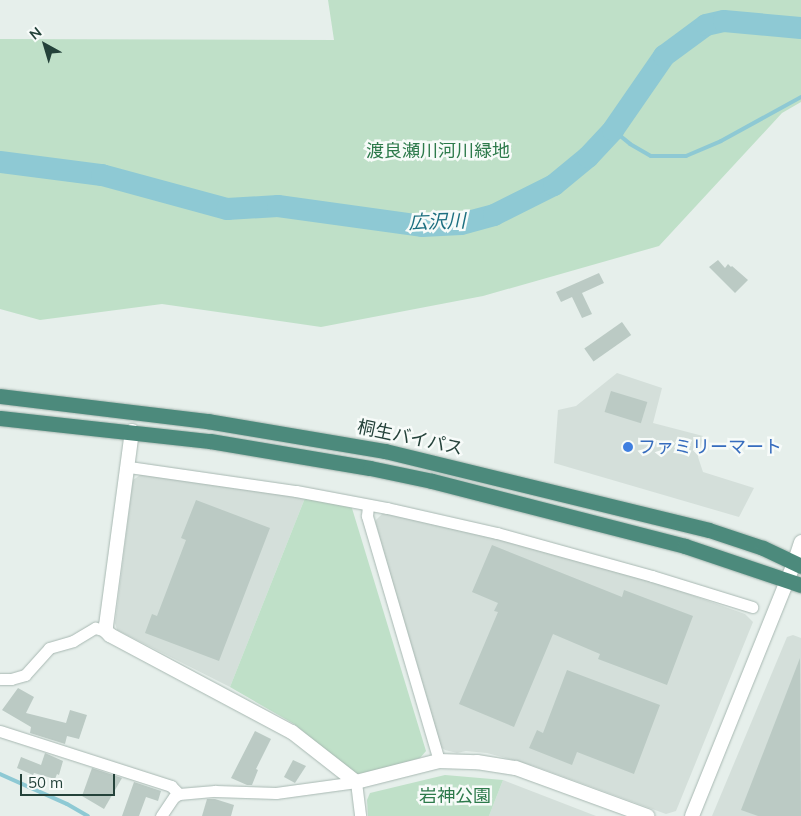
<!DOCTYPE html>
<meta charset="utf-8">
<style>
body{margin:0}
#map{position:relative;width:801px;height:816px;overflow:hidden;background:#e6efeb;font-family:Mulish,"Noto Sans JP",sans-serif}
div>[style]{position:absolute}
.built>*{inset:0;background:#d4dfda}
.green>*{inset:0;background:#bfe0c8}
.stream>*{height:4px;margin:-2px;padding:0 2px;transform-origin:2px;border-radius:2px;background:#8ec9d4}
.river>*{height:22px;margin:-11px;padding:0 11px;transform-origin:11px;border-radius:11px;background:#8ec9d4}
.building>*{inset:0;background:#bbcac4;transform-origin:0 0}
.roads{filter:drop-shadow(0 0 1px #a8b8b2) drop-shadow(0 0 1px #a8b8b2)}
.minor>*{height:11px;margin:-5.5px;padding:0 5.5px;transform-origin:5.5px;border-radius:5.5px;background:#fff}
.tertiary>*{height:14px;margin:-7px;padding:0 7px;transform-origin:7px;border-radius:7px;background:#fff}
.trunk>*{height:15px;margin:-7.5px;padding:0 7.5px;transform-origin:7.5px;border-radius:7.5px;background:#4c8a7c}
.dots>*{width:14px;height:14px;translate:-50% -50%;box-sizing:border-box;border:2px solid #f7fbf9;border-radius:50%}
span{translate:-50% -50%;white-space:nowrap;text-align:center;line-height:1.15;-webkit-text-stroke:5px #f7fbf9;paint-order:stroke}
.park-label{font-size:18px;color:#2d7a4b}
.street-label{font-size:18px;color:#24423a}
.shop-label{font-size:18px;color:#366cbe}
.left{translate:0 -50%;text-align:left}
.water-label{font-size:19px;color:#1c6f80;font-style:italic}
.north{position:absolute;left:20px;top:20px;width:50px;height:50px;-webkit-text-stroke:4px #f7fbf9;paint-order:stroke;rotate:321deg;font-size:14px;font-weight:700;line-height:20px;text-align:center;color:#24423a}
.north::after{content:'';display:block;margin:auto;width:18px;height:22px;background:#24423a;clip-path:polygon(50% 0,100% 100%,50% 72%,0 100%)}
.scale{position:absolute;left:20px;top:774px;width:95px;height:22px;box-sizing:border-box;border:2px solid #24423a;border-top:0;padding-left:6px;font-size:15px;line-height:18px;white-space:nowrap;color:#24423a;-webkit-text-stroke:4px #f7fbf9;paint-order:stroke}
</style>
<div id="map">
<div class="built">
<div style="clip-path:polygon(617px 373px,662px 388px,653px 423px,703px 436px,698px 457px,703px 472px,754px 488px,739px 517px,554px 463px,558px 410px,576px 406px)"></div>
<div style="clip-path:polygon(143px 473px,305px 498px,230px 687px,117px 630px,115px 623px,133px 480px)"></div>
<div style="clip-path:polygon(383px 513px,523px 544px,652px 581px,745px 614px,753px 622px,676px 811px,666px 814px,534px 766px,487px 753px,466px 751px,457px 753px,445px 750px,439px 746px,375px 521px)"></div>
<div style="clip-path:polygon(793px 635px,801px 638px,801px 816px,712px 816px,787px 637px)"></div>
<div style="clip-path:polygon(503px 780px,596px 816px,489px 816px)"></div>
</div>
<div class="green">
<div style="clip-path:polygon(328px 0,801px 0,801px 102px,782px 113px,659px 246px,483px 296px,321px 327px,162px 304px,40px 320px,0 309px,0 39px,334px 40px)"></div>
<div style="clip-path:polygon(305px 498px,351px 505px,426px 751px,420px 758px,360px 775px,353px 773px,294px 724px,230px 687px)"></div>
<div style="clip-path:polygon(445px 775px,503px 780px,489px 816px,368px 816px,367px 800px,370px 793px)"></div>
</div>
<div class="stream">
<div style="left:613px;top:130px;width:22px;rotate:39deg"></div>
<div style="left:630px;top:144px;width:24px;rotate:30deg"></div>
<div style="left:651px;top:156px;width:35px"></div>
<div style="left:686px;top:156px;width:38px;rotate:-23deg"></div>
<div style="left:721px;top:141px;width:91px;rotate:-28.8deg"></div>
<div style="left:0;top:774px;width:73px;rotate:24.1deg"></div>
<div style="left:67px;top:804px;width:24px;rotate:30deg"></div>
</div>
<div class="river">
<div style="left:0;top:162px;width:103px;rotate:7.3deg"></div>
<div style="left:102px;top:175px;width:130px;rotate:15.2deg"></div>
<div style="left:227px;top:209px;width:51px;rotate:-3.4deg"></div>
<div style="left:278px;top:206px;width:145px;rotate:7.9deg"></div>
<div style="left:422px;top:226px;width:39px;rotate:-3deg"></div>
<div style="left:461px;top:224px;width:34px;rotate:-15deg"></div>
<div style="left:494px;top:215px;width:67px;rotate:-26.6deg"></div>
<div style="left:554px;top:185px;width:44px;rotate:-39.5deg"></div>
<div style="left:588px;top:157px;width:37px;rotate:-47deg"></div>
<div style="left:613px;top:130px;width:90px;rotate:-55.4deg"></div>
<div style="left:664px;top:56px;width:52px;rotate:-36.4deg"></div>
<div style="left:706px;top:25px;width:18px;rotate:-13deg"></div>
<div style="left:724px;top:21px;width:77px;rotate:5.2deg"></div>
</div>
<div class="building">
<div style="clip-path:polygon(718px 260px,725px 268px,728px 264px,731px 267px,732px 266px,748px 280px,735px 293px,709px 267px)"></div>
<div style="clip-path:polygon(599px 273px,604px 283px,582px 293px,592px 314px,582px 318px,572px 297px,561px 302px,556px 292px)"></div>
<div style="left:622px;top:322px;width:16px;height:46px;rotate:55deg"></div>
<div style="left:611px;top:391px;width:38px;height:22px;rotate:17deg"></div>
<div style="clip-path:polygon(196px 500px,270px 528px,219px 661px,145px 633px,152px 614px,157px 616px,186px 540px,181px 538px)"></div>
<div style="clip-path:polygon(492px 545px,622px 597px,624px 590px,693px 616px,667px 685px,598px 659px,600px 654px,553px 634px,514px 727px,459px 704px,498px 612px,494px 611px,498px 603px,472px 592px)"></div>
<div style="clip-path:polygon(800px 658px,801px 816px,758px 816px,741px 810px)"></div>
<div style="clip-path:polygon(567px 670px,660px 705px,634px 774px,577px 752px,572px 765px,529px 748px,537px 730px,543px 733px)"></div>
<div style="clip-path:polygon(18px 688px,34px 697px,26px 713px,66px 723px,70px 710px,87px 715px,79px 739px,67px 736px,65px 744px,30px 733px,31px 727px,2px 710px)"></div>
<div style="clip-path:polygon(255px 731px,271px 739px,256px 769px,258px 770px,252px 785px,247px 785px,231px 778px)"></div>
<div style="clip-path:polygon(45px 753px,63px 761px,59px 775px,57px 774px,55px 779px,34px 773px,33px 775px,17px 768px,21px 757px,41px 765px)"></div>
<div style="clip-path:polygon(293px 760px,306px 766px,295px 783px,284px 777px)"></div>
<div style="clip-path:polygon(92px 768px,122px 778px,104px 809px,82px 796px)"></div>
<div style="clip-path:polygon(134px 782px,161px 791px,158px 801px,146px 797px,139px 816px,122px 816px)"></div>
<div style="clip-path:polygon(207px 799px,215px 799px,234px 805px,231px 816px,202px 816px)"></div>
</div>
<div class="roads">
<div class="minor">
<div style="left:129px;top:467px;width:169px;rotate:8.2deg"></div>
<div style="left:296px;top:491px;width:93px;rotate:10.6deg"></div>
<div style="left:387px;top:508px;width:113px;rotate:12.8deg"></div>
<div style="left:497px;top:533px;width:161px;rotate:15.5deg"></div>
<div style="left:652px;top:576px;width:105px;rotate:17.2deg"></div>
<div style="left:368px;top:505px;width:11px;rotate:95deg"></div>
<div style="left:367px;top:516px;width:255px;rotate:73.6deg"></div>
<div style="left:0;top:679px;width:11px"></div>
<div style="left:11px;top:679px;width:15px;rotate:-16deg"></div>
<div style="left:25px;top:675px;width:36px;rotate:-48deg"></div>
<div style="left:49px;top:648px;width:25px;rotate:-16deg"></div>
<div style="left:73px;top:641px;width:26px;rotate:-31deg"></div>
<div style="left:95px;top:628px;width:11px;rotate:15deg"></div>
<div style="left:0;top:731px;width:180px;rotate:17.8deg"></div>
<div style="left:171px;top:786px;width:11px;rotate:45deg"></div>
<div style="left:161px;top:816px;width:23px;rotate:-56deg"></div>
<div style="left:174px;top:797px;width:6px;rotate:-31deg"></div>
<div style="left:179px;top:794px;width:36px;rotate:-5deg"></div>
<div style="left:215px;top:791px;width:61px;rotate:1.9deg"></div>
<div style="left:276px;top:793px;width:81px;rotate:-7.8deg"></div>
<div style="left:356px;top:782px;width:34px;rotate:83deg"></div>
</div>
<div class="tertiary">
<div style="left:132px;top:431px;width:196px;rotate:97.6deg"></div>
<div style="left:106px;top:625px;width:6px;rotate:90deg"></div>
<div style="left:106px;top:631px;width:6px;rotate:45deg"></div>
<div style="left:110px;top:635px;width:206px;rotate:28.1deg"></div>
<div style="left:292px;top:732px;width:81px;rotate:38deg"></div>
<div style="left:356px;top:782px;width:86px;rotate:-14.2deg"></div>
<div style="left:439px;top:761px;width:38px;rotate:2deg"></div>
<div style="left:477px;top:762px;width:39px;rotate:9deg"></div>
<div style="left:516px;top:768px;width:140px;rotate:20.1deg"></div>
<div style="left:692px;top:816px;width:272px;rotate:-68deg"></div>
<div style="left:794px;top:564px;width:23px;rotate:-72deg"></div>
</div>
<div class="trunk">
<div style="left:0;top:396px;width:209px;rotate:6.9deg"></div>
<div style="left:207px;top:421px;width:181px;rotate:9.6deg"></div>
<div style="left:385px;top:451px;width:333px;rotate:13.7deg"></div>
<div style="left:709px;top:530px;width:57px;rotate:18.4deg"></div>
<div style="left:763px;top:548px;width:42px;rotate:25.3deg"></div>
<div style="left:0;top:418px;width:211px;rotate:6.3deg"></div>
<div style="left:210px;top:441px;width:162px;rotate:9.6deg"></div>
<div style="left:370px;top:468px;width:63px;rotate:11.8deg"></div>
<div style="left:432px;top:481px;width:261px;rotate:14.4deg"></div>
<div style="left:685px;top:546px;width:122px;rotate:18.6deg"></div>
</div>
</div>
<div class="dots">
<div style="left:628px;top:447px;background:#3f7fe0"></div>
</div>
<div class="park-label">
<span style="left:438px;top:151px">渡良瀬川河川緑地</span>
<span style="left:455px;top:796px">岩神公園</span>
</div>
<div class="street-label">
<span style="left:410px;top:438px;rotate:12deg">桐生バイパス</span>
</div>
<div class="shop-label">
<span class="left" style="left:638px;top:447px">ファミリーマート</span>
</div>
<div class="water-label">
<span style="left:437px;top:222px;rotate:-2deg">広沢川</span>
</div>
<div class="north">N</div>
<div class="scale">50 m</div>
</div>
